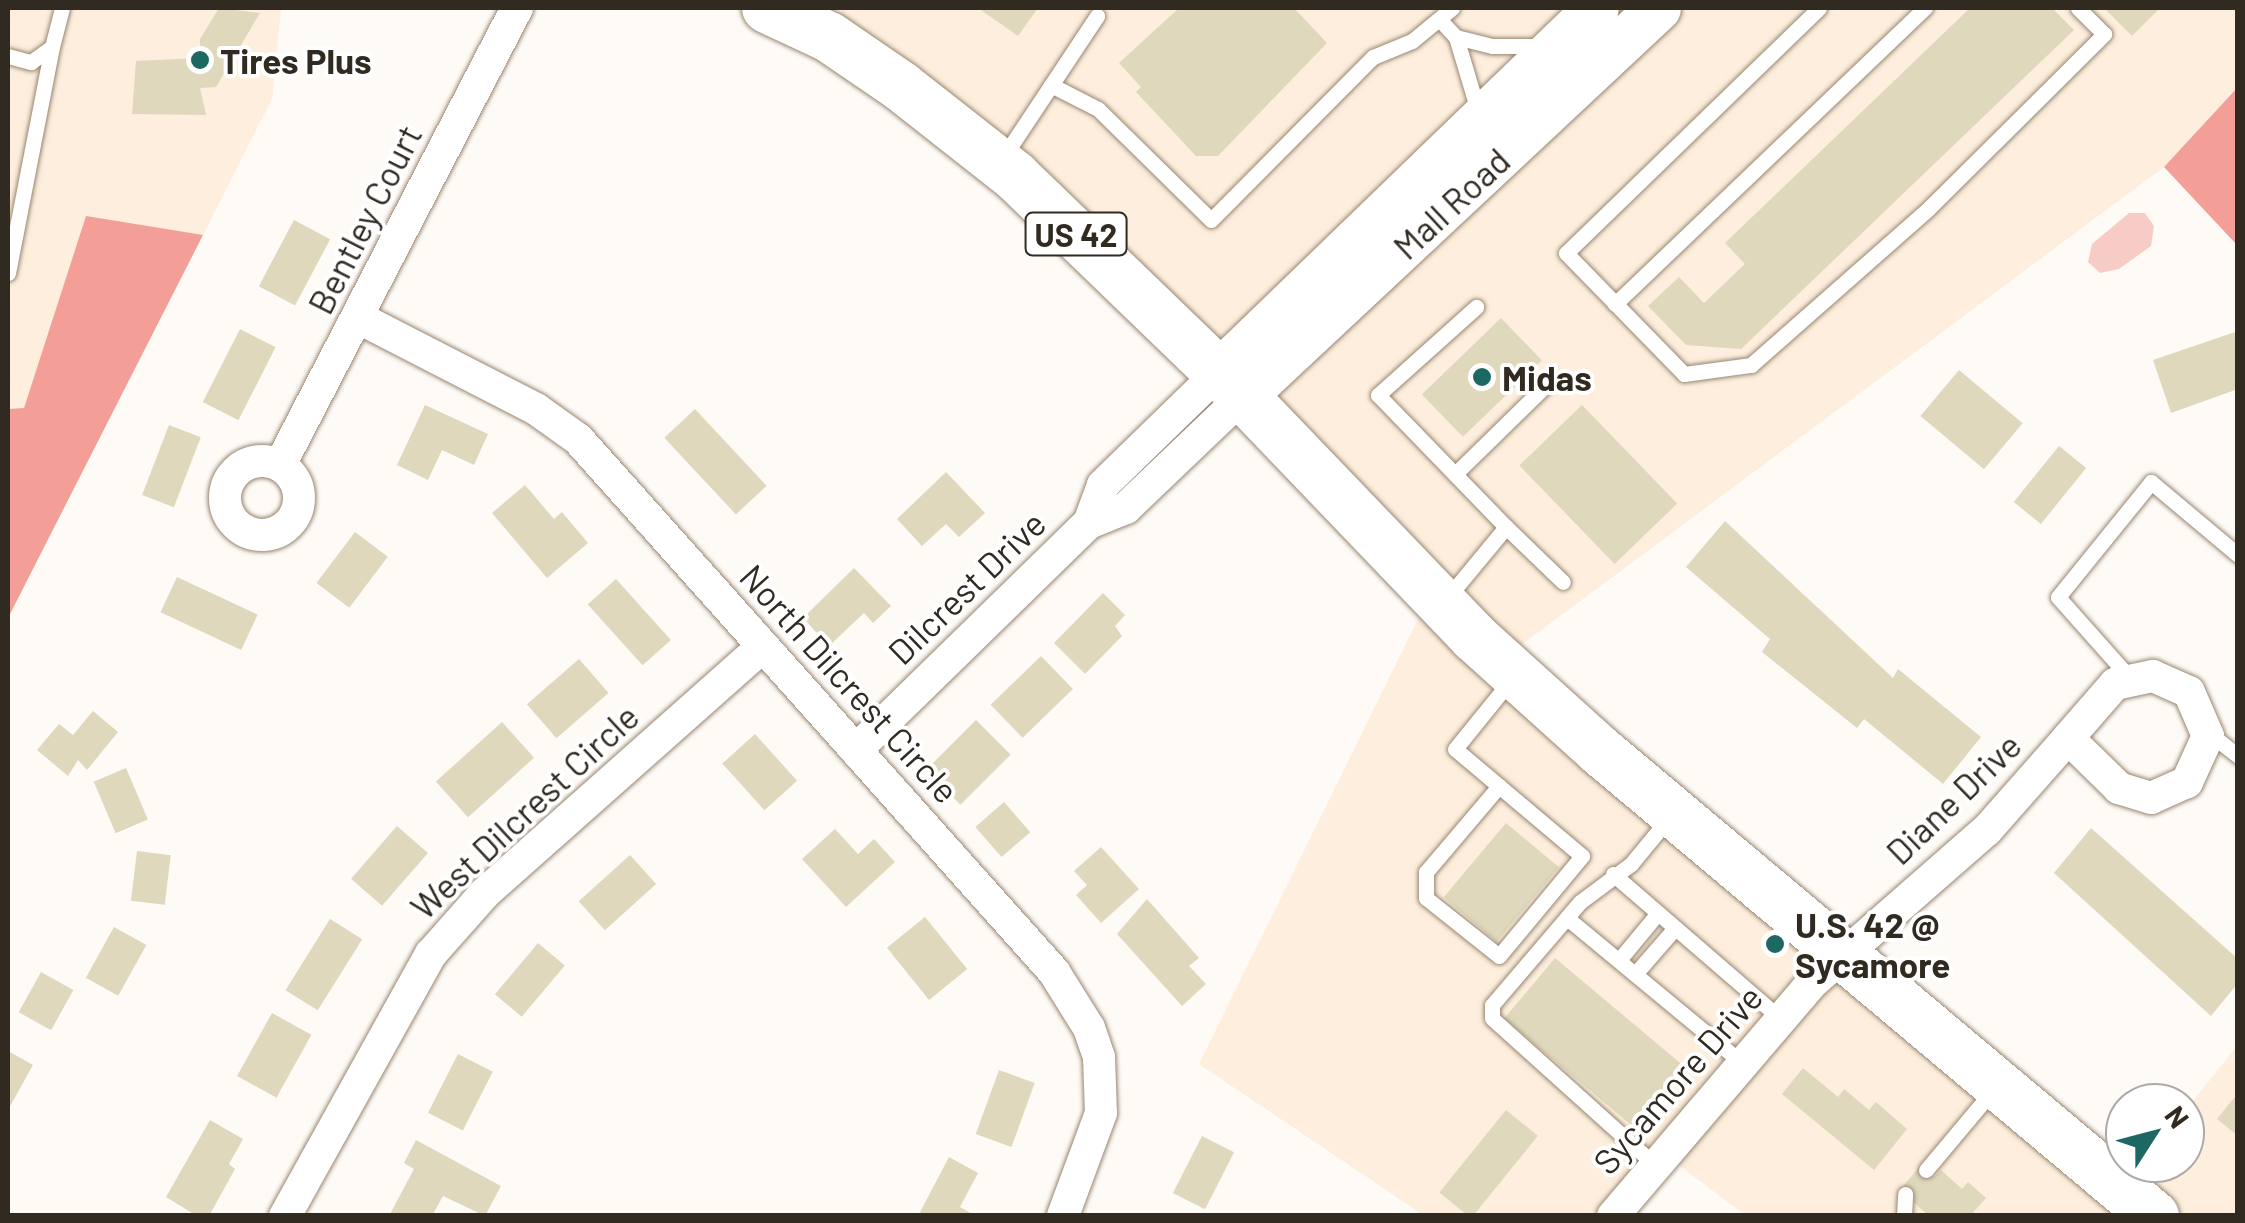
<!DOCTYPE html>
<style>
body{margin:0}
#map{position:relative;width:2245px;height:1223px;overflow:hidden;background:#fefaf6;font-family:Barlow,sans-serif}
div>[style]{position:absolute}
.built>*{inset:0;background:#fdeedd}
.green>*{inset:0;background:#f7ccc6}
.forest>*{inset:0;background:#f39f97}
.building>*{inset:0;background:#dfd8bd;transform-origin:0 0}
.roads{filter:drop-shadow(0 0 2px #988671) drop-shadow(0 0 2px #988671)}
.service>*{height:15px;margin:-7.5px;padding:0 7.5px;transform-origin:7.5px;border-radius:7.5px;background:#fff}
.minor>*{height:32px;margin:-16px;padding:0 16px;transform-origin:16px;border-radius:16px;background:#fff}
.minor>.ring{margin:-16px;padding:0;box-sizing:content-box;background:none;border:32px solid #fff;border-radius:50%}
.secondary>*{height:45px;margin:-22.5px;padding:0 22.5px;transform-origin:22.5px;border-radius:22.5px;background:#fff}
.primary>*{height:50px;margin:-25px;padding:0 25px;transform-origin:25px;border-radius:25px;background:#fff}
.dots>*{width:28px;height:28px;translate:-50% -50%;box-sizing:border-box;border:5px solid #fff;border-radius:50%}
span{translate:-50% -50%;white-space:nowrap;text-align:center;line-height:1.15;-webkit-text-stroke:8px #fff;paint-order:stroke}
.shield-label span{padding:2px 8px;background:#fff;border:2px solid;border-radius:8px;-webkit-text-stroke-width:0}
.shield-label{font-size:32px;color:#312a21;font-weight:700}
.poi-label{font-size:35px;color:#312a21;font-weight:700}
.left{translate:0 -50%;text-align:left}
.street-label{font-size:35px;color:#312a21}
.frame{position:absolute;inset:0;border:10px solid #312a21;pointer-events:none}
.north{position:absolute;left:2105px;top:1083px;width:100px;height:100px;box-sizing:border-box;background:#fff;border:2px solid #adaaa6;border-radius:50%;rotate:54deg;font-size:28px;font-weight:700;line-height:40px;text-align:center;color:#312a21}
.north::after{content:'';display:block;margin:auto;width:35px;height:45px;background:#1d6862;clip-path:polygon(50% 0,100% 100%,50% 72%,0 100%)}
</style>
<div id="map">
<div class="built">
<div style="clip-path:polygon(8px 8px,281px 8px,272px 99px,203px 235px,86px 217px,24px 408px,8px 409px)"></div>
<div style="clip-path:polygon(843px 8px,2237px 8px,2237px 88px,2164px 167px,1505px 657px,2123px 1189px,2144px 1163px,2185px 1163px,2185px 1111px,2237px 1046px,2237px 1215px,1745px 1215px,1664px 1154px,1613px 1215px,1423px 1215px,1199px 1064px,1431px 593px,829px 37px)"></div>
</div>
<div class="green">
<div style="clip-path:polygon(2129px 213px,2145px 213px,2154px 226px,2151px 246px,2119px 269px,2100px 273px,2088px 262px,2092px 244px)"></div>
</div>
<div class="forest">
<div style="clip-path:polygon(2237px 88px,2237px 245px,2164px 167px)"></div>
<div style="clip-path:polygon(86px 216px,203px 235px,8px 618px,8px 409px,24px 408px)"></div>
</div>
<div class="building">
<div style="clip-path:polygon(219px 8px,260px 13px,216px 87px,200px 88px,206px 115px,132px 114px,136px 61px,200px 58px,200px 39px)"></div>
<div style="clip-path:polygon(978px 8px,1038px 8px,1018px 36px)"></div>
<div style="clip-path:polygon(1179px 8px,1294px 8px,1327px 43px,1218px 156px,1196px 156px,1136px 92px,1141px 87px,1119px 63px)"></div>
<div style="clip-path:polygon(1970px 8px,2052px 8px,2074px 30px,1741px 349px,1686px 345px,1648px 306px,1679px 277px,1704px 303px,1745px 264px,1725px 243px)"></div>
<div style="clip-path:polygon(2104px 8px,2160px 8px,2132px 36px)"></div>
<div style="left:294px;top:220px;width:41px;height:75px;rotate:28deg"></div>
<div style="left:1501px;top:318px;width:59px;height:110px;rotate:46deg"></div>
<div style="left:240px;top:329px;width:40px;height:82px;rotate:27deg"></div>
<div style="clip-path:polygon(2238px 331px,2238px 389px,2171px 413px,2153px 360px)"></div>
<div style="left:1959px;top:370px;width:83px;height:60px;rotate:40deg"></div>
<div style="clip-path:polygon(425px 405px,488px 434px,474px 465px,442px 450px,428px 480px,397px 465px)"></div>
<div style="left:1582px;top:405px;width:137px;height:87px;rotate:46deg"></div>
<div style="left:695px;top:409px;width:105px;height:42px;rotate:47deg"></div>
<div style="left:169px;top:425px;width:34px;height:75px;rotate:21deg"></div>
<div style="left:2059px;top:446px;width:35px;height:72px;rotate:39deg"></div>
<div style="clip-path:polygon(946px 472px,985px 513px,959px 537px,946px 524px,922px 546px,897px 519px)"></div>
<div style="clip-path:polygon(525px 485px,554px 519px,562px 512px,588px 543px,547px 578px,492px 513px)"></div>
<div style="clip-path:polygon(1725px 521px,1893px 678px,1898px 669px,1981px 737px,1943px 784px,1864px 719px,1857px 728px,1762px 652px,1770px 639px,1686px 567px)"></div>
<div style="left:355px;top:532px;width:41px;height:64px;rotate:37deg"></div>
<div style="clip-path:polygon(854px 568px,891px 606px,873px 623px,864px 613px,829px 646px,803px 618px)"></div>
<div style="left:177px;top:577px;width:89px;height:39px;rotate:25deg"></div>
<div style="left:616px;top:579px;width:82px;height:38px;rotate:48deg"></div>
<div style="clip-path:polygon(1103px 593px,1125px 615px,1115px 626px,1122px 636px,1085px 674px,1054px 643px)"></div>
<div style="left:1041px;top:656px;width:46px;height:70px;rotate:46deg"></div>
<div style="left:579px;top:659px;width:45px;height:69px;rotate:49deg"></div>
<div style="clip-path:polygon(93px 711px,118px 732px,87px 770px,78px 760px,68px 776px,37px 750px,59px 724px,73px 735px)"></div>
<div style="left:976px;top:720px;width:49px;height:71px;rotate:45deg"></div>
<div style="left:502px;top:722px;width:48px;height:89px;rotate:48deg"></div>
<div style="left:755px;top:734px;width:63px;height:44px;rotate:48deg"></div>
<div style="left:126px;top:768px;width:56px;height:35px;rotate:67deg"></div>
<div style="left:1004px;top:802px;width:40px;height:38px;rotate:49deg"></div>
<div style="left:1506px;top:823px;width:69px;height:97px;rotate:40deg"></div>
<div style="left:397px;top:826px;width:41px;height:70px;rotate:41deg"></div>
<div style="clip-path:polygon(2091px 828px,2238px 959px,2238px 983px,2211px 1016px,2054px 873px)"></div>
<div style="clip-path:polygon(835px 829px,858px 854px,874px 839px,895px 862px,846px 907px,802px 859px)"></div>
<div style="clip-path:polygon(1101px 847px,1139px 889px,1101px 923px,1076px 895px,1087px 885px,1074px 871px)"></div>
<div style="left:137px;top:851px;width:34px;height:50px;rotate:7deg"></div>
<div style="left:630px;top:855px;width:39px;height:69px;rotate:48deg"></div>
<div style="clip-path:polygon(1147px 899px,1199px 958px,1189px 966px,1206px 984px,1182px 1006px,1117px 934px)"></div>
<div style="left:925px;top:917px;width:67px;height:49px;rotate:51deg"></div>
<div style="left:330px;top:919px;width:38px;height:84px;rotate:32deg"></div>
<div style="left:114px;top:927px;width:37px;height:58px;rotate:29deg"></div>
<div style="left:538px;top:943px;width:35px;height:67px;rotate:40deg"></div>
<div style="left:1555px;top:958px;width:170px;height:79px;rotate:40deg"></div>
<div style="left:41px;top:972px;width:37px;height:46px;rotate:29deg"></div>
<div style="left:272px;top:1013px;width:45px;height:72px;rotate:29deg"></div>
<div style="clip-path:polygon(8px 1051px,33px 1065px,8px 1110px)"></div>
<div style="left:458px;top:1054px;width:39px;height:66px;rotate:27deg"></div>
<div style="clip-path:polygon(1803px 1068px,1838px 1097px,1844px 1089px,1869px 1110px,1876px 1102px,1907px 1129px,1874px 1170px,1782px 1094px)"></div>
<div style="left:999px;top:1070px;width:38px;height:68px;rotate:20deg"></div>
<div style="clip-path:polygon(2238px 1093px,2238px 1136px,2217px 1119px)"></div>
<div style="left:1506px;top:1110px;width:41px;height:106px;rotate:39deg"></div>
<div style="clip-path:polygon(210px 1120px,243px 1139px,229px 1164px,235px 1169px,209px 1216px,197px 1216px,166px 1197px)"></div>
<div style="left:1202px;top:1136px;width:36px;height:64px;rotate:27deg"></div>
<div style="clip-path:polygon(416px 1140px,501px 1186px,485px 1216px,443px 1196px,432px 1216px,389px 1216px,414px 1169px,404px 1163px)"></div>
<div style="clip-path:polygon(949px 1157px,978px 1173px,960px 1207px,976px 1216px,918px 1216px)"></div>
<div style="clip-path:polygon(1921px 1165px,1934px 1177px,1941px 1170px,1962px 1189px,1968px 1182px,1986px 1198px,1970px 1216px,1929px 1216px,1900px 1190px)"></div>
</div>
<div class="roads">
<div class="service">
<div style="left:1819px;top:8px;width:352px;rotate:135.9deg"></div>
<div style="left:1566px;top:253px;width:169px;rotate:45.7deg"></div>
<div style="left:1684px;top:374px;width:68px;rotate:-7.7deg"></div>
<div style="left:1751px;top:365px;width:237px;rotate:-41.4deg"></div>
<div style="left:1929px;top:208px;width:247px;rotate:-44.8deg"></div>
<div style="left:2104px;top:34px;width:37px;rotate:-135deg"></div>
<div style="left:1440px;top:20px;width:23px;rotate:47deg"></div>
<div style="left:1456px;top:37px;width:77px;rotate:73.4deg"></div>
<div style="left:1456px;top:37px;width:37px;rotate:14deg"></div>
<div style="left:1492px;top:46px;width:49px"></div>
<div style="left:8px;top:56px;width:24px;rotate:15deg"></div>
<div style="left:31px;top:62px;width:26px;rotate:-36deg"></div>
<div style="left:52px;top:47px;width:40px;rotate:-75.6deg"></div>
<div style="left:1051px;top:85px;width:53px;rotate:27.1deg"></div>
<div style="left:1098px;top:109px;width:158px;rotate:44.5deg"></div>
<div style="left:1211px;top:220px;width:230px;rotate:-45.2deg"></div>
<div style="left:1373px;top:57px;width:42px;rotate:-22.3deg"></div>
<div style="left:1412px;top:41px;width:52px;rotate:-39.5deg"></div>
<div style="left:1002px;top:159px;width:172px;rotate:-56.4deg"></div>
<div style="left:8px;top:273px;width:230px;rotate:-79deg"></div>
<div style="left:1615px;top:304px;width:429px;rotate:-43.7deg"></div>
<div style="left:1455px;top:474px;width:136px;rotate:-44.4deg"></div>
<div style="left:1506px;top:527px;width:79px;rotate:44deg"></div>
<div style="left:1448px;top:597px;width:91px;rotate:-50.4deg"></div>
<div style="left:1506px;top:527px;width:184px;rotate:-134.1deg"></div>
<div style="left:1378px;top:395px;width:132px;rotate:-41.9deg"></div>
<div style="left:2129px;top:677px;width:107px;rotate:-131.6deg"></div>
<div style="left:2058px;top:597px;width:148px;rotate:-51deg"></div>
<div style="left:2151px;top:482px;width:114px;rotate:40deg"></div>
<div style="left:2210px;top:734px;width:36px;rotate:38deg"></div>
<div style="left:1499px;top:786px;width:113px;rotate:130.3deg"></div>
<div style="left:1426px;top:872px;width:26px;rotate:90deg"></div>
<div style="left:1426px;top:898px;width:93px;rotate:38.5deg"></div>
<div style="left:1499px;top:956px;width:130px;rotate:-50.3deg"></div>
<div style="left:1582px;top:856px;width:109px;rotate:-139.9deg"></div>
<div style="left:1499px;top:786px;width:57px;rotate:-139.9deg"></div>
<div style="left:1455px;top:749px;width:87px;rotate:-51deg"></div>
<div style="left:1613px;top:874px;width:222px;rotate:40.8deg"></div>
<div style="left:1567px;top:918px;width:227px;rotate:39.6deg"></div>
<div style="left:1619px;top:960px;width:61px;rotate:-50.3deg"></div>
<div style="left:1635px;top:974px;width:61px;rotate:-49deg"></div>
<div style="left:1655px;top:1165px;width:219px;rotate:-138deg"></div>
<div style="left:1492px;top:1018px;width:13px;rotate:-90deg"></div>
<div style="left:1492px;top:1005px;width:135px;rotate:-49.5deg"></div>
<div style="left:1580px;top:902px;width:64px;rotate:-36.7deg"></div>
<div style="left:1631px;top:864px;width:58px;rotate:-50.6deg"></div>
<div style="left:1926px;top:1170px;width:106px;rotate:-50deg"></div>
<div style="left:1904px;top:1216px;width:22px;rotate:-87deg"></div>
</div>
<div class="minor">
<div style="left:359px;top:318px;width:199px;rotate:27.2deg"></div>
<div style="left:536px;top:409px;width:52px;rotate:35.5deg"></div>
<div style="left:578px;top:439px;width:715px;rotate:48.23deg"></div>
<div style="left:1054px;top:972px;width:66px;rotate:58deg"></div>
<div style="left:1089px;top:1028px;width:31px;rotate:71deg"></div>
<div style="left:1099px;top:1057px;width:56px;rotate:88deg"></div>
<div style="left:1101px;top:1113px;width:110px;rotate:110.3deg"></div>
<div class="ring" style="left:225px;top:461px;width:42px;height:42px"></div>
<div style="left:280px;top:465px;width:515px;rotate:-62.59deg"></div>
<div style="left:1089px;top:523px;width:40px;rotate:-69.8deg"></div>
<div style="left:1103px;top:485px;width:161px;rotate:-44.2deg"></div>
<div style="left:2153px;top:676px;width:39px;rotate:24deg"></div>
<div style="left:2189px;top:692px;width:48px;rotate:66.6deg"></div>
<div style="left:2208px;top:736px;width:51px;rotate:114.5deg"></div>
<div style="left:2187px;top:782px;width:39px;rotate:156deg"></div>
<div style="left:2151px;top:798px;width:34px;rotate:-163deg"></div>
<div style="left:2119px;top:788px;width:71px;rotate:-135.6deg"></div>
<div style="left:2068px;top:738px;width:72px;rotate:-49deg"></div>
<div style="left:2115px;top:684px;width:39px;rotate:-12deg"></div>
<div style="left:856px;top:750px;width:325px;rotate:-44.3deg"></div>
<div style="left:1089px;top:523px;width:40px;rotate:-22deg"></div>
<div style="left:1126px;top:508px;width:162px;rotate:-43.7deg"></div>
<div style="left:285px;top:1216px;width:300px;rotate:-60.9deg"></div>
<div style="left:431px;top:954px;width:81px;rotate:-48.5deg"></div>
<div style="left:485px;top:893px;width:370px;rotate:-41.6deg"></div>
<div style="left:1613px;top:1216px;width:306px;rotate:-49.5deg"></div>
<div style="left:1812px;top:983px;width:232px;rotate:-41.2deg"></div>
<div style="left:1987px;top:830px;width:123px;rotate:-48.6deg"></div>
</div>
<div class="secondary">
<div style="left:1218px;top:373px;width:525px;rotate:-44deg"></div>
<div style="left:1243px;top:396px;width:568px;rotate:-43.07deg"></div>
</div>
<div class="primary">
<div style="left:767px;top:8px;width:68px;rotate:25.1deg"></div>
<div style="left:829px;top:37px;width:88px;rotate:34.4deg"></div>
<div style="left:902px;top:87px;width:144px;rotate:38.2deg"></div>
<div style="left:1015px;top:176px;width:317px;rotate:44deg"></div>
<div style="left:1243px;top:396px;width:334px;rotate:46.2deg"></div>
<div style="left:1474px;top:637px;width:169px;rotate:42.1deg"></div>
<div style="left:1599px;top:750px;width:725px;rotate:40.02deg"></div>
</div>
</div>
<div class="dots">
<div style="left:200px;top:60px;background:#1d6862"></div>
<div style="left:1482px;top:377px;background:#1d6862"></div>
<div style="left:1775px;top:944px;background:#1d6862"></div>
</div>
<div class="shield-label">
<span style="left:1076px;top:234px">US 42</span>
</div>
<div class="poi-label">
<span class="left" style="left:220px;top:60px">Tires Plus</span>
<span class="left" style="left:1502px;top:377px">Midas</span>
<span class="left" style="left:1795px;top:944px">U.S. 42 @<br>Sycamore</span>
</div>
<div class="street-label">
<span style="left:1451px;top:203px;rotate:-43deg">Mall Road</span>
<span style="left:364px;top:219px;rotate:-63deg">Bentley Court</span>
<span style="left:966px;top:587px;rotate:-44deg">Dilcrest Drive</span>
<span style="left:850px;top:683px;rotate:48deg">North Dilcrest Circle</span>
<span style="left:1953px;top:798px;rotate:-44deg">Diane Drive</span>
<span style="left:524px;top:811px;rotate:-43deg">West Dilcrest Circle</span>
<span style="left:1677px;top:1079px;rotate:-49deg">Sycamore Drive</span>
</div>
<div class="frame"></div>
<div class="north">N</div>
</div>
